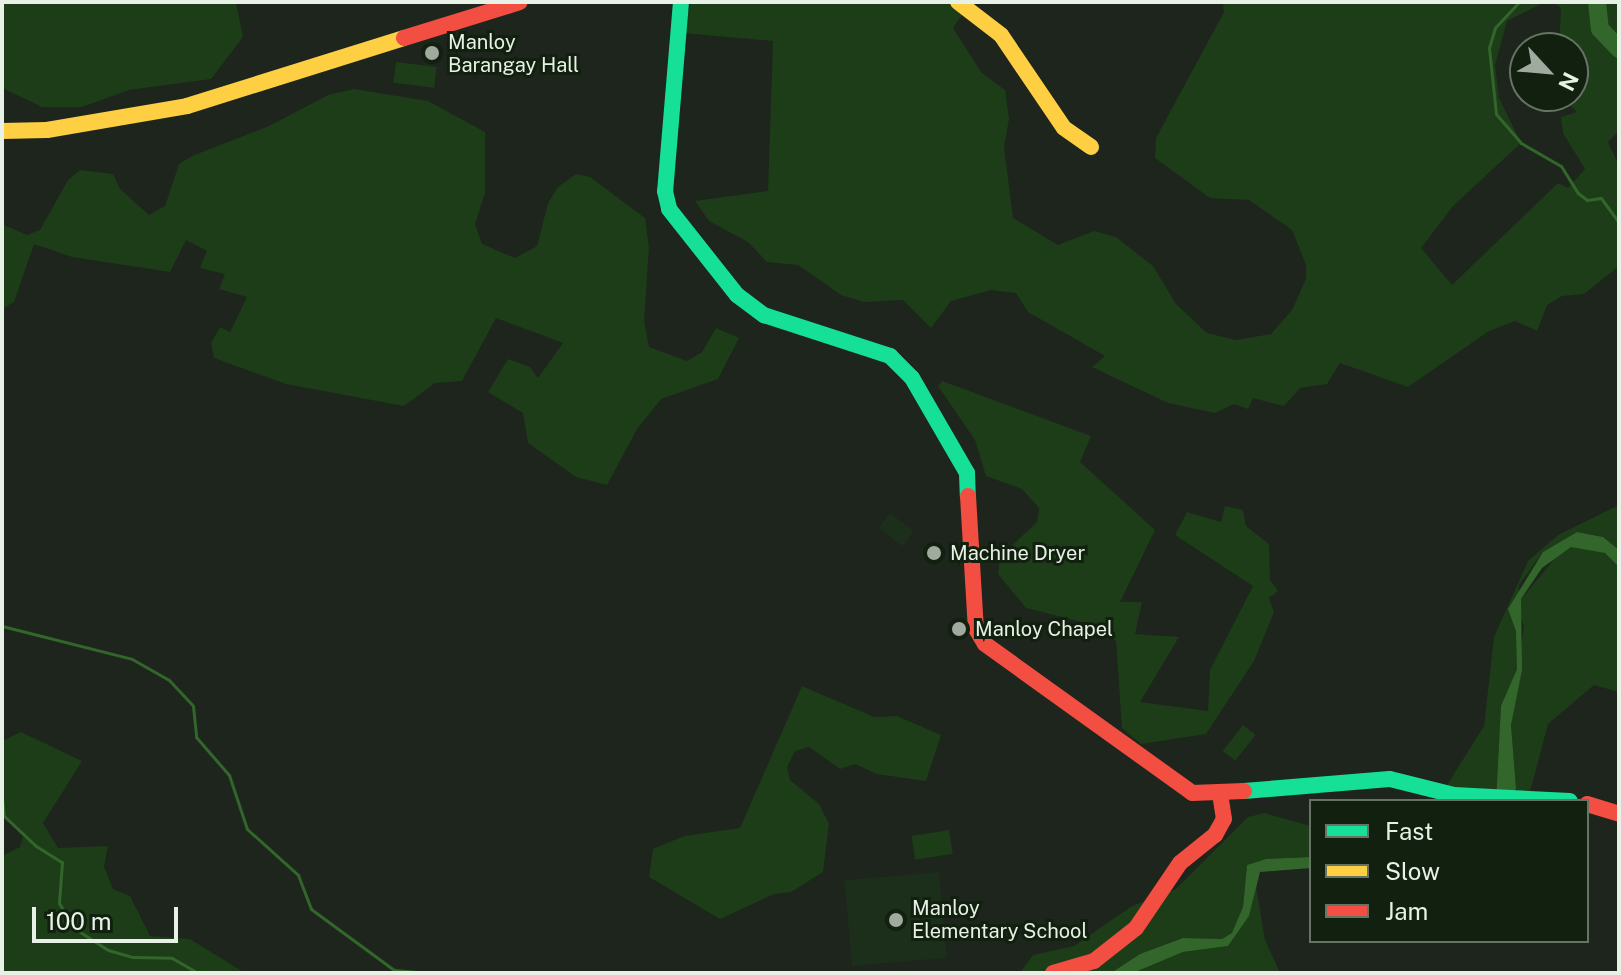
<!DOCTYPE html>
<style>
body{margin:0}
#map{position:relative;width:1621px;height:975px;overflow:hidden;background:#1d251c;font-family:"Public Sans",sans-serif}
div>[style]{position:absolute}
.built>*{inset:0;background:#1c2f1a;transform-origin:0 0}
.green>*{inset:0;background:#1c3d18;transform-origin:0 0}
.water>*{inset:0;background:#32662b}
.stream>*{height:3px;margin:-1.5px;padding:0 1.5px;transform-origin:1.5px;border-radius:1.5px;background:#32662b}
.river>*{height:18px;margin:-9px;padding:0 9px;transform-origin:9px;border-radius:9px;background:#32662b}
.fast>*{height:16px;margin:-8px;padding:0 8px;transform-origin:8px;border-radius:8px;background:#16e098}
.slow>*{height:16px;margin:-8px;padding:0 8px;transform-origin:8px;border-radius:8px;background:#ffcf43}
.jam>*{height:16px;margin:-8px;padding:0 8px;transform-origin:8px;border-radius:8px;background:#f24e42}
.dots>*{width:22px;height:22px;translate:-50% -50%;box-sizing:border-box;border:4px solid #11200f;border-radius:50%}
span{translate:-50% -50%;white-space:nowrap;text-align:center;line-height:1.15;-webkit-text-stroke:6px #11200f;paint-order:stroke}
.poi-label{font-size:20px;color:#e7f1e6}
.left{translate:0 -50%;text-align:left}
.frame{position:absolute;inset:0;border:4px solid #e7f1e6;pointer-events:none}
.legend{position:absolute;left:1309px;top:799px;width:280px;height:144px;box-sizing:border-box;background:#11200f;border:2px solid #677465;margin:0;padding:10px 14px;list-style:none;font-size:24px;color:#e7f1e6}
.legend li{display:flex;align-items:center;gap:16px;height:40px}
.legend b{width:40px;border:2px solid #677465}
.north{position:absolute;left:1509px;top:32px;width:80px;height:80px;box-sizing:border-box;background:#11200f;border:2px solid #677465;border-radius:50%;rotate:116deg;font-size:22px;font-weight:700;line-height:32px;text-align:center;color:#e7f1e6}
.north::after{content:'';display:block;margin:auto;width:28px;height:36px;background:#a0aa9f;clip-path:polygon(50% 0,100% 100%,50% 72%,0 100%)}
.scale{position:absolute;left:32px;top:907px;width:146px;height:36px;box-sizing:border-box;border:4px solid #e7f1e6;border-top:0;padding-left:10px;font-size:24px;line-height:28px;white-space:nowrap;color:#e7f1e6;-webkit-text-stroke:6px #11200f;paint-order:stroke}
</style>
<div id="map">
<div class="built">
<div style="left:890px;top:513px;width:30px;height:19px;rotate:37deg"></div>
<div style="left:939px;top:872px;width:86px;height:95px;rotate:85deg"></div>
</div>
<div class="green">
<div style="clip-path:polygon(2px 2px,236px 3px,243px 37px,211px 79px,129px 90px,82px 107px,42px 107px,2px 88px)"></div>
<div style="clip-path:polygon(691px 2px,971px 2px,953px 28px,981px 72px,1005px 90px,1009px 119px,1004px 147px,1013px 218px,1058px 245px,1094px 231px,1116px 237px,1153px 266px,1176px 304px,1207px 333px,1236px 340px,1271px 334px,1292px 310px,1306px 279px,1306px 265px,1292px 230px,1249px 200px,1210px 198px,1155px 158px,1156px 138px,1224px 12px,1223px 2px,1545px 2px,1507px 21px,1495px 65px,1499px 98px,1521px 143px,1453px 206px,1421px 248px,1452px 285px,1558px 183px,1568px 188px,1585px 169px,1563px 133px,1561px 117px,1577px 112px,1561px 96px,1573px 96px,1573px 48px,1559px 48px,1561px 8px,1553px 2px,1619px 2px,1619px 131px,1608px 142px,1619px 166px,1619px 266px,1584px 294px,1562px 296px,1547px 305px,1537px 331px,1515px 321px,1489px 331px,1408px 387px,1340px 363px,1327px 384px,1300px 388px,1284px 406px,1253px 398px,1248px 409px,1234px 404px,1215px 413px,1168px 403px,1092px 367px,1105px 356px,1028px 312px,1016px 293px,991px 290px,951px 301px,931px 328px,903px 300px,864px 302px,841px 295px,798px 265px,767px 262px,748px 242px,709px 221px,695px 201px,768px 191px,773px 41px,683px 33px)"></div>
<div style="left:396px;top:62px;width:41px;height:21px;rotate:7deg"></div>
<div style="clip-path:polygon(354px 89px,428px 101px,485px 132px,485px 193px,475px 224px,482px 244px,515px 258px,537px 246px,548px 203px,558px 187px,576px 174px,590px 177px,645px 218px,649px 248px,644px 321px,649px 347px,687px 361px,702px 352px,716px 328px,739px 338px,718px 379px,661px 399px,637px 429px,607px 485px,576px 477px,528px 443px,523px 413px,488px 392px,508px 359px,530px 367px,538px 378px,563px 343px,496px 318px,462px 381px,435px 383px,404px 406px,286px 384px,214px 358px,211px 343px,220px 327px,230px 332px,247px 297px,219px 289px,225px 274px,200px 268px,207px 251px,186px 240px,170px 272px,72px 257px,34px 244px,14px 302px,2px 309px,2px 224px,27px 235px,40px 230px,68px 180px,80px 170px,113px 174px,120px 189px,149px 215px,165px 206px,179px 164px,192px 156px,269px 126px,328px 95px)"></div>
<div style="clip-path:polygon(942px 381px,1091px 436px,1080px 462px,1155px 530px,1120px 602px,1142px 602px,1135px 634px,1179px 637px,1140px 702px,1208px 711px,1210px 670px,1253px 586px,1175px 535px,1187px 512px,1221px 522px,1225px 506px,1243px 510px,1246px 526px,1269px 544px,1270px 580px,1278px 591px,1269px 598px,1274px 612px,1254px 661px,1206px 734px,1141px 744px,1122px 728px,1116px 641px,1094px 625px,1026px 608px,998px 574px,1000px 557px,1037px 522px,1039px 508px,1022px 489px,986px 476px,975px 440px,938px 386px)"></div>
<div style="clip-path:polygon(1619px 505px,1619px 550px,1603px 537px,1577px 532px,1543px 552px,1519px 585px,1517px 669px,1501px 707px,1496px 801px,1437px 801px,1484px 726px,1494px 637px,1528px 561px,1558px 535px)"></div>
<div style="clip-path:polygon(1588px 546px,1605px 553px,1619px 567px,1619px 692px,1594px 685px,1548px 724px,1530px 792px,1512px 801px,1516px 788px,1511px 725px,1524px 626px,1518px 611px,1521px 599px,1557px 556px,1571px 547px)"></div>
<div style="clip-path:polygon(802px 686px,874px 717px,897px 716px,941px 735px,926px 781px,877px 774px,855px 764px,840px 769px,809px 747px,795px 751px,787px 767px,790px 780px,819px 804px,829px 824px,823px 872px,791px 892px,774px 894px,720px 919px,649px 877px,653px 849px,684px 836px,740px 828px)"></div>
<div style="left:1243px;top:725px;width:16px;height:33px;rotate:38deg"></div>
<div style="clip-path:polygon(21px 732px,82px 761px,43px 823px,58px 848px,108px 846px,104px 867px,113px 889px,130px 896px,150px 936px,190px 939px,245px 973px,2px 973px,2px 856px,20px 847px,23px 836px,2px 813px,2px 741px)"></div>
<div style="clip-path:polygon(1264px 813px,1311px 826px,1311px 857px,1266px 859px,1247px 865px,1243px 907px,1233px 933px,1222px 939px,1183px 938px,1140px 954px,1111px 973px,1020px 973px,1033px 955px,1074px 946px,1132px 906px,1176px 889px,1248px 817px)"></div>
<div style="left:949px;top:830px;width:24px;height:38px;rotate:81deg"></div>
<div style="clip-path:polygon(1256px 886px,1265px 940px,1280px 973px,1133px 973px,1183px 952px,1228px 946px,1249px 916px)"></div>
</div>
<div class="water">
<div style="clip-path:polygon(1577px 532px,1603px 537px,1619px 550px,1619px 567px,1605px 553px,1571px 547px,1542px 568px,1521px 599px,1522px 670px,1511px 725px,1516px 788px,1512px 801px,1496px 801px,1501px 706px,1517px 669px,1516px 631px,1508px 609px,1543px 552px)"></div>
<div style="clip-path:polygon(1311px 857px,1311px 868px,1260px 872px,1249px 916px,1228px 946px,1183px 952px,1133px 973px,1111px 973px,1140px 954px,1183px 938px,1222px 939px,1232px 933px,1243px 907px,1247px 865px,1266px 859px)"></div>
</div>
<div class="stream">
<div style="left:1519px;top:2px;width:35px;rotate:133deg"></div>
<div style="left:1495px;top:28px;width:21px;rotate:107deg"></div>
<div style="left:1489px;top:48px;width:66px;rotate:83.9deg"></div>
<div style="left:1496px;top:114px;width:38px;rotate:49deg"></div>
<div style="left:1521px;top:143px;width:46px;rotate:29.9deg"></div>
<div style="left:1561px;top:166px;width:32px;rotate:58deg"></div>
<div style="left:1578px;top:193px;width:11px;rotate:38deg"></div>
<div style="left:1587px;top:200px;width:14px;rotate:-8deg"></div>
<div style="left:1601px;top:198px;width:31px;rotate:54deg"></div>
<div style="left:2px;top:626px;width:134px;rotate:14.2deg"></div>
<div style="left:132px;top:659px;width:43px;rotate:29.6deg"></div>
<div style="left:169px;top:680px;width:35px;rotate:47deg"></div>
<div style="left:193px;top:706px;width:31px;rotate:84deg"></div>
<div style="left:196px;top:737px;width:50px;rotate:49deg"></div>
<div style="left:229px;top:775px;width:57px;rotate:71.6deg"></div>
<div style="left:247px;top:829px;width:69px;rotate:42deg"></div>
<div style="left:298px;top:875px;width:36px;rotate:69deg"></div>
<div style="left:311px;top:909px;width:103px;rotate:36.3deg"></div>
<div style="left:394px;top:970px;width:32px;rotate:5deg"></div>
<div style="left:2px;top:798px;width:18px;rotate:84deg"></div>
<div style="left:4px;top:816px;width:44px;rotate:43.2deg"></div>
<div style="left:36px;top:846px;width:31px;rotate:32deg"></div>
<div style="left:62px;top:862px;width:41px;rotate:94.2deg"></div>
<div style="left:59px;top:903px;width:29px;rotate:59deg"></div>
<div style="left:74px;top:928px;width:40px;rotate:32.9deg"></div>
<div style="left:108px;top:950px;width:26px;rotate:16deg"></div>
<div style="left:133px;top:957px;width:39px;rotate:1deg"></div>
<div style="left:172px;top:958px;width:30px;rotate:30deg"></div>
</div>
<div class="river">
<div style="left:1597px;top:2px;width:27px;rotate:84deg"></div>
<div style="left:1600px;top:29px;width:28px;rotate:46deg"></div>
</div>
<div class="fast">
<div style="left:681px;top:2px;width:190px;rotate:94.8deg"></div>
<div style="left:665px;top:191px;width:18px;rotate:77deg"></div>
<div style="left:669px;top:209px;width:110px;rotate:51.7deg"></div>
<div style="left:737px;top:295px;width:34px;rotate:37deg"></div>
<div style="left:764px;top:315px;width:133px;rotate:18deg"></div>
<div style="left:890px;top:356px;width:31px;rotate:45deg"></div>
<div style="left:912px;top:378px;width:110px;rotate:59.9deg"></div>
<div style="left:967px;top:473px;width:23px;rotate:88deg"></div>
<div style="left:1244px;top:791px;width:146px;rotate:-4.7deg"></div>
<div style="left:1390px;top:779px;width:66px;rotate:14deg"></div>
<div style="left:1454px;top:795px;width:116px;rotate:3deg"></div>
</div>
<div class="slow">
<div style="left:958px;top:2px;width:54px;rotate:37.5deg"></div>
<div style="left:1001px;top:35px;width:112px;rotate:55.9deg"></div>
<div style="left:1064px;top:128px;width:33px;rotate:35deg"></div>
<div style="left:2px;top:131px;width:45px;rotate:-1.3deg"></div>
<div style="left:47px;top:130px;width:142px;rotate:-9.7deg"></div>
<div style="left:187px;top:106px;width:227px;rotate:-17.4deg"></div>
</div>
<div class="jam">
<div style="left:404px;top:38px;width:121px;rotate:-17.2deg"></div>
<div style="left:968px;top:496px;width:133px;rotate:86.6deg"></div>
<div style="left:976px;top:629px;width:17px;rotate:59deg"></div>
<div style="left:985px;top:644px;width:255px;rotate:35.7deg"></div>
<div style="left:1192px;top:793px;width:52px;rotate:-2.2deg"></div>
<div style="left:1587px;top:804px;width:34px;rotate:17deg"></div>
<div style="left:1053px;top:973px;width:43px;rotate:-16.3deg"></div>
<div style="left:1094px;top:961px;width:53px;rotate:-38.2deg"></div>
<div style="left:1136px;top:928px;width:78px;rotate:-55.9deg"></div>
<div style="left:1180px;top:863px;width:45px;rotate:-38.7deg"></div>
<div style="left:1215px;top:835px;width:18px;rotate:-61deg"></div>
<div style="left:1224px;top:819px;width:26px;rotate:-99deg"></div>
</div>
<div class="dots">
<div style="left:432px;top:53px;background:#a0aa9f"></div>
<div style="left:934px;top:553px;background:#a0aa9f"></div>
<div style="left:959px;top:629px;background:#a0aa9f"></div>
<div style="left:896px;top:920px;background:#a0aa9f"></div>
</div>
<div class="poi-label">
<span class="left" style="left:448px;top:54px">Manloy<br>Barangay Hall</span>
<span class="left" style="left:950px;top:553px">Machine Dryer</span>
<span class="left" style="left:975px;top:629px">Manloy Chapel</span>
<span class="left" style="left:912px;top:920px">Manloy<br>Elementary School</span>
</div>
<div class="frame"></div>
<ul class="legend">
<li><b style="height:10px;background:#16e098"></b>Fast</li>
<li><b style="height:10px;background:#ffcf43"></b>Slow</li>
<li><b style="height:10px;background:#f24e42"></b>Jam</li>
</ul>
<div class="north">N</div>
<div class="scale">100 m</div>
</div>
